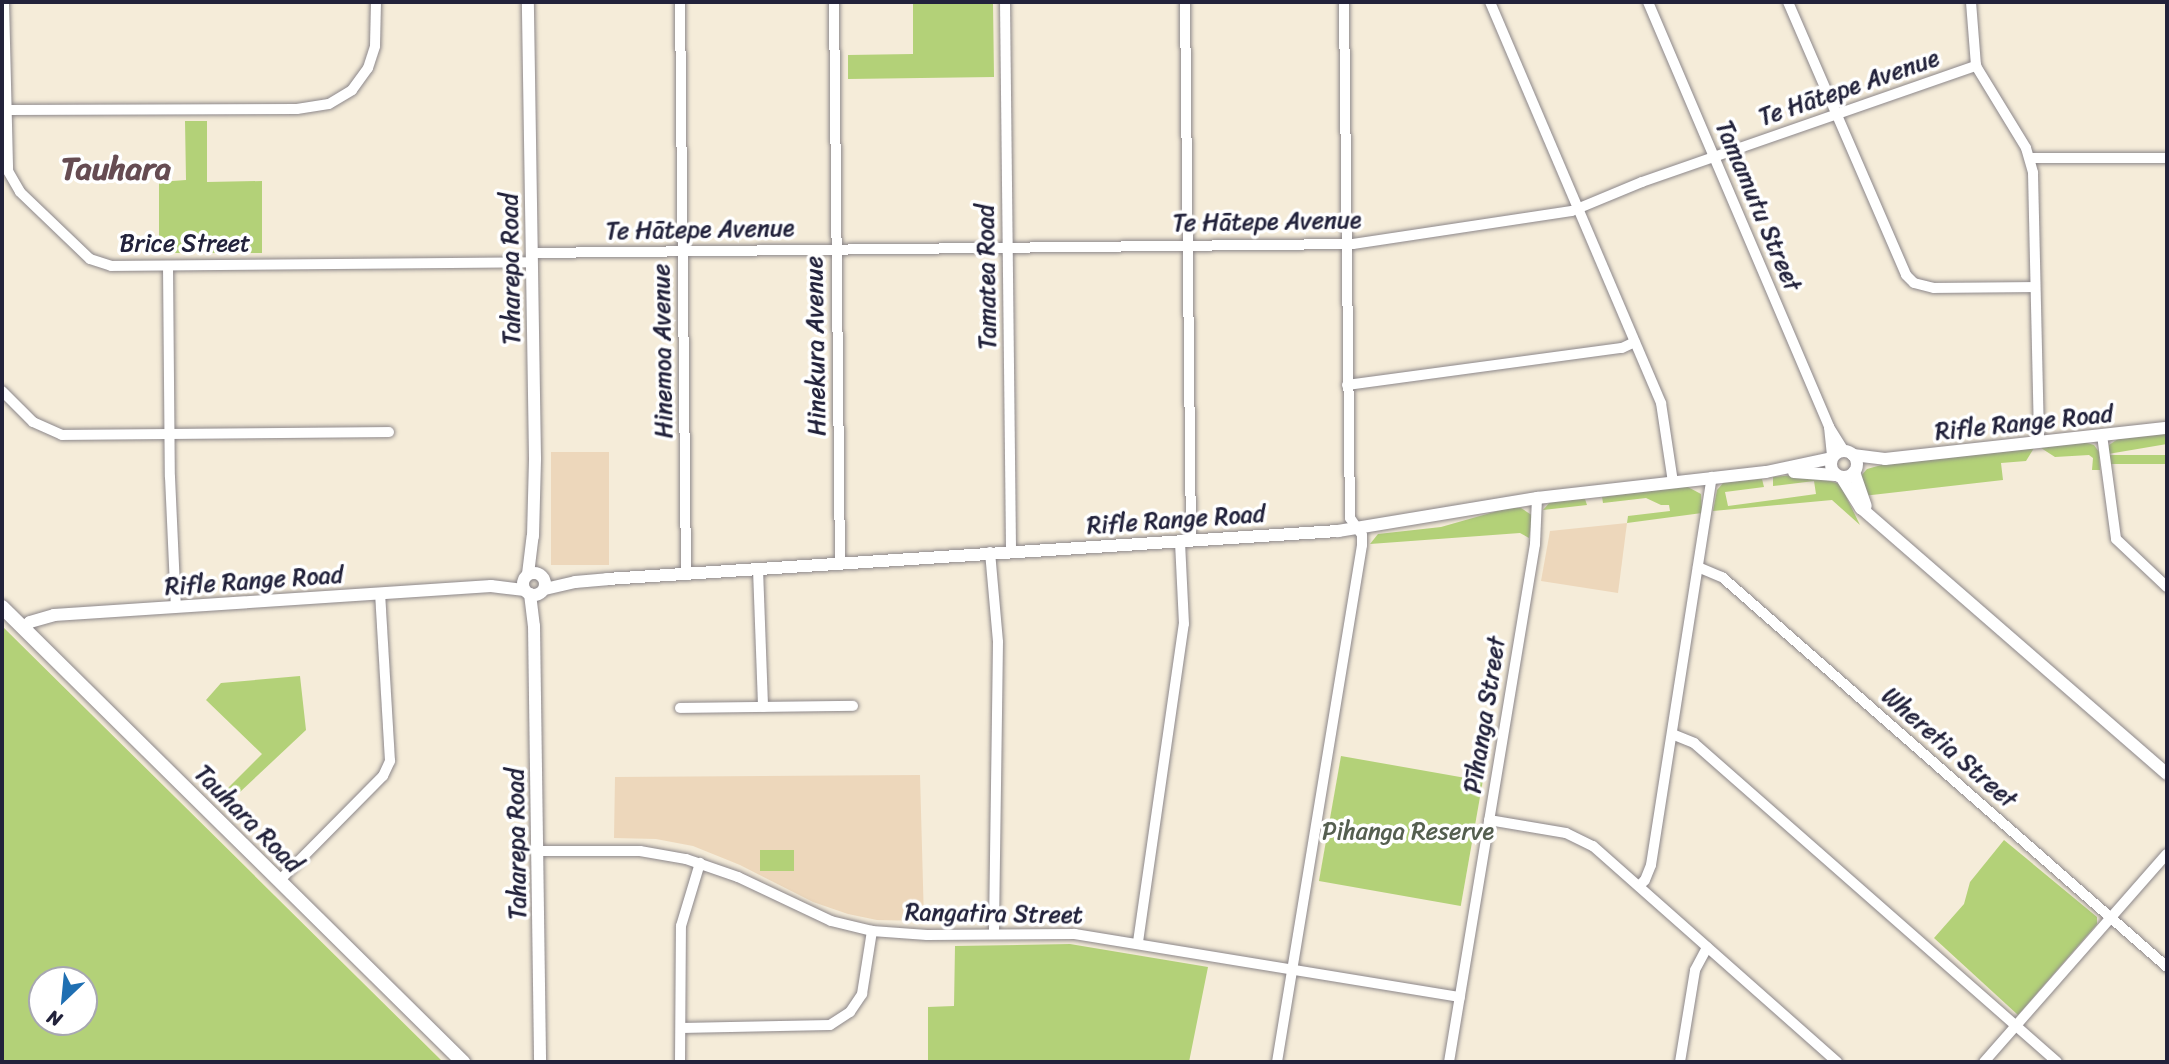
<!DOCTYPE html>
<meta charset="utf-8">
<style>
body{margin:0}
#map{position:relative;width:2169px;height:1064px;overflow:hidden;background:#f5ecd9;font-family:Sriracha,sans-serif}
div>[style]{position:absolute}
.built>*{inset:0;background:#edd7bb;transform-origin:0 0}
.green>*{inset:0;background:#b3d178;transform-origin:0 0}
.roads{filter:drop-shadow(0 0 2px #8c878a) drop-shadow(0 0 2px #8c878a)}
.minor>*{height:10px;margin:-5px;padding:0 5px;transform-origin:5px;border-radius:5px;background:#fff}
.tertiary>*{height:12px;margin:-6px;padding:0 6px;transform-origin:6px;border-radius:6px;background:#fff}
.tertiary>.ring{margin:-6px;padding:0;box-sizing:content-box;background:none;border:12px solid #fff;border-radius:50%}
.secondary>*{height:14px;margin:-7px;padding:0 7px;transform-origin:7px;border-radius:7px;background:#fff}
span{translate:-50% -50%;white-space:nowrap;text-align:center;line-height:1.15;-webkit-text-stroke:7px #fff;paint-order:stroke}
.street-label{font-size:24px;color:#22223b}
.park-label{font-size:24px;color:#555f50}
.district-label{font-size:32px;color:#664c52;font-weight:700}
.frame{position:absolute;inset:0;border:4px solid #22223b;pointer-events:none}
.north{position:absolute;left:28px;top:966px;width:70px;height:70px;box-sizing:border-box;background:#fff;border:2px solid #a7a7b1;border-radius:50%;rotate:206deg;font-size:19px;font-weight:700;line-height:28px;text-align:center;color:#22223b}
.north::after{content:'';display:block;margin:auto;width:24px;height:32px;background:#1f6fb2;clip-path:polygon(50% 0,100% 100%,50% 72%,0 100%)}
</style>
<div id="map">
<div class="built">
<div style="left:609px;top:452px;width:113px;height:58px;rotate:90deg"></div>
<div style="clip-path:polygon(1627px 523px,1618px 593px,1541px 581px,1550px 531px)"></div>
<div style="clip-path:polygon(920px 775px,924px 921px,877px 920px,848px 914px,813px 902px,740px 865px,693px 846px,656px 839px,614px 838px,615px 777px)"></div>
</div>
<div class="green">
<div style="clip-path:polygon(913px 2px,993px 2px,994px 77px,848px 79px,848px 55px,913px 54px)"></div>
<div style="clip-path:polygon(185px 121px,207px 121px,207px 182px,262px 181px,262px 253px,159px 253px,159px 182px,186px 180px)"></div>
<div style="clip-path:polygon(2167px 433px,2167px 444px,2108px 454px,2109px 445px,2118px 439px)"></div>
<div style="clip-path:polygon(2084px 442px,2094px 445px,2099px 452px,2100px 470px,2092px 470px,2093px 458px,2089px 455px,2055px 457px,2041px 448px)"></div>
<div style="clip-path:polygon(2034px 448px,2026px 461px,2001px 463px,2003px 480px,1863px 496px,1860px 477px,1867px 469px,1885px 464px)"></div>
<div style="left:2167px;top:455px;width:9px;height:57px;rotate:90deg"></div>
<div style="clip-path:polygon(1806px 474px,1840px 484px,1860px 525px,1832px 500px,1713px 511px,1717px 490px,1724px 482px,1762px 479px,1764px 487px,1725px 492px,1728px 506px,1816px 494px,1814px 481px,1773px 486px,1773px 477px)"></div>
<div style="clip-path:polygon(1686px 486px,1701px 494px,1702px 513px,1627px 523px,1628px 516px,1670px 511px,1669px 505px,1661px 505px,1646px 498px,1603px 503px,1602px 497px)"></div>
<div style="clip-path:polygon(1585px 499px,1587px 505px,1543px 510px,1551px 501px)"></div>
<div style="clip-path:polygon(1508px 508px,1521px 508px,1533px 516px,1529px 538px,1520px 533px,1370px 544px,1378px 534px,1441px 527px)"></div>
<div style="clip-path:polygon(evenodd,2px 626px,443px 1062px,2px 1062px,2px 626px,42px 980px,84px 980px,84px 1022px,42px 1022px,42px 980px)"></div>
<div style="clip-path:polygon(300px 676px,306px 730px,224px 807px,217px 799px,262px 754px,206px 700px,221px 683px)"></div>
<div style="left:1341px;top:756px;width:144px;height:127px;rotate:10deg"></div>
<div style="clip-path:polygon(2004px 840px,2097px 917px,2097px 924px,2018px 1015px,1934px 938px,1964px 904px,1970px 882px)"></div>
<div style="left:760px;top:850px;width:34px;height:21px"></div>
<div style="clip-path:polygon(1070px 944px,1208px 967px,1189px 1062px,928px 1062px,928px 1007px,954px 1006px,955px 946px)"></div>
</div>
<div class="roads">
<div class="minor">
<div style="left:4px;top:2px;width:169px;rotate:88.6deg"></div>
<div style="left:8px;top:171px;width:24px;rotate:60deg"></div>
<div style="left:20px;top:192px;width:97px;rotate:43.7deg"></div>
<div style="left:90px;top:259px;width:22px;rotate:18deg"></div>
<div style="left:111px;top:266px;width:420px;rotate:-0.5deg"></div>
<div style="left:680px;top:2px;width:571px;rotate:89.4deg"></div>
<div style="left:834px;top:2px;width:561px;rotate:89.39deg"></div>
<div style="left:1005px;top:2px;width:549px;rotate:89.37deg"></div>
<div style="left:1185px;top:2px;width:538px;rotate:89.36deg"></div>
<div style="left:1490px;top:2px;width:436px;rotate:66.9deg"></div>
<div style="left:1661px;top:403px;width:80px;rotate:81.4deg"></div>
<div style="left:1648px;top:2px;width:462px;rotate:66.9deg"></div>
<div style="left:1829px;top:427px;width:28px;rotate:58deg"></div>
<div style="left:1788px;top:2px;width:297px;rotate:66.6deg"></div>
<div style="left:1906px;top:275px;width:11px;rotate:45deg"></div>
<div style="left:1914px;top:283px;width:21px;rotate:14deg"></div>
<div style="left:1934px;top:288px;width:101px;rotate:-0.6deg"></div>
<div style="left:1971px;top:2px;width:64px;rotate:85.5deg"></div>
<div style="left:1976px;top:66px;width:96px;rotate:58.6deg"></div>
<div style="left:2026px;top:148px;width:26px;rotate:74deg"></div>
<div style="left:2033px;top:173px;width:269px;rotate:88.7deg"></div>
<div style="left:6px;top:110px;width:291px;rotate:-0.2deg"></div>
<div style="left:297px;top:109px;width:32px;rotate:-9deg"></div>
<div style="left:329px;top:104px;width:27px;rotate:-31deg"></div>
<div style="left:352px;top:90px;width:27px;rotate:-54deg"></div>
<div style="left:368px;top:68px;width:23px;rotate:-72deg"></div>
<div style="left:375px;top:46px;width:44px;rotate:-88.7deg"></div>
<div style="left:2030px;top:158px;width:137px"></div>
<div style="left:531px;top:253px;width:822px;rotate:-0.63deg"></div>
<div style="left:1353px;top:244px;width:221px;rotate:-8.6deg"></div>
<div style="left:1572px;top:211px;width:76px;rotate:-22.5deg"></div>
<div style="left:1642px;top:182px;width:354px;rotate:-19.2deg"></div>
<div style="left:168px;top:266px;width:211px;rotate:89.5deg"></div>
<div style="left:170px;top:477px;width:130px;rotate:87.4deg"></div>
<div style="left:1347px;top:385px;width:277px;rotate:-7.7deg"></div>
<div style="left:1622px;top:348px;width:14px;rotate:-25deg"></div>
<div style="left:2px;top:391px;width:44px;rotate:45deg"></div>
<div style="left:33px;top:422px;width:32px;rotate:24deg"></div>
<div style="left:62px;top:435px;width:327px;rotate:-0.5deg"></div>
<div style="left:1829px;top:427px;width:30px;rotate:84deg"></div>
<div style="left:2102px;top:435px;width:105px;rotate:82.3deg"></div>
<div style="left:2116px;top:539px;width:70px;rotate:43.3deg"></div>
<div style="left:990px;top:552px;width:90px;rotate:84.9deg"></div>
<div style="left:998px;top:642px;width:292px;rotate:90.8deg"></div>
<div style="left:1698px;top:567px;width:26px;rotate:23deg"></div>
<div style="left:1722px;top:577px;width:592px;rotate:41.23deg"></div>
<div style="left:758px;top:569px;width:138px;rotate:87.9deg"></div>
<div style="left:680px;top:708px;width:173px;rotate:-0.7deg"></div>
<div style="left:1672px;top:734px;width:24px;rotate:22deg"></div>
<div style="left:1694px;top:743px;width:483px;rotate:41.3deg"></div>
<div style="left:1489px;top:820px;width:78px;rotate:9.6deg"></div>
<div style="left:1566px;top:833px;width:30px;rotate:26deg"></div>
<div style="left:1593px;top:846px;width:326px;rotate:41.5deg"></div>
<div style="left:538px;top:851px;width:102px"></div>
<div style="left:640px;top:851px;width:47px;rotate:9.9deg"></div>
<div style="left:686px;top:859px;width:55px;rotate:19.1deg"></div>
<div style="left:738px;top:877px;width:103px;rotate:25.3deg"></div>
<div style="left:831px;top:921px;width:42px;rotate:13.7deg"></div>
<div style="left:872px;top:931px;width:55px;rotate:4.2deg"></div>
<div style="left:927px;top:935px;width:148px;rotate:-0.4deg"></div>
<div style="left:1075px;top:934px;width:390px;rotate:9.3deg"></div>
<div style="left:279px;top:881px;width:148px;rotate:-45.3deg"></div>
<div style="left:383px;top:776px;width:17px;rotate:-65deg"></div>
<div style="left:390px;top:761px;width:168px;rotate:-93.4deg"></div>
<div style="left:1639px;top:886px;width:8px;rotate:-45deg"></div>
<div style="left:1645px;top:880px;width:16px;rotate:-68deg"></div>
<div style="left:1651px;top:865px;width:393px;rotate:-81.1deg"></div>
<div style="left:1138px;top:942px;width:321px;rotate:-81.8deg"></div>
<div style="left:1184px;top:624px;width:83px;rotate:-92.8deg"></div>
<div style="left:681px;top:1028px;width:149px;rotate:-1.2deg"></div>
<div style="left:830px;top:1025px;width:24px;rotate:-33deg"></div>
<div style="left:850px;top:1012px;width:22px;rotate:-56deg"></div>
<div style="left:862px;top:994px;width:64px;rotate:-81deg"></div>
<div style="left:680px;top:1062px;width:136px;rotate:-89.6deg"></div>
<div style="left:681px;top:926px;width:66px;rotate:-73.2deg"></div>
<div style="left:1277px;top:1062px;width:524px;rotate:-80.66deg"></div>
<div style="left:1362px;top:545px;width:10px;rotate:-90deg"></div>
<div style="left:1362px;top:535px;width:21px;rotate:-125deg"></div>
<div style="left:1350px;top:518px;width:516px;rotate:-90.67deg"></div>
<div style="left:1449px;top:1062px;width:525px;rotate:-80.57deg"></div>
<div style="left:1535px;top:544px;width:46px;rotate:-87.5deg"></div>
<div style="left:1680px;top:1062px;width:93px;rotate:-80.7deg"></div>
<div style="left:1695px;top:970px;width:26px;rotate:-62deg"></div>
<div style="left:1984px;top:1062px;width:277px;rotate:-48.7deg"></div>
</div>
<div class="tertiary">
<div class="ring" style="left:1831px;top:451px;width:14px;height:14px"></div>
<div style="left:1853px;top:455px;width:32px;rotate:7deg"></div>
<div style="left:1885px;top:459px;width:284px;rotate:-6.3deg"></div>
<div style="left:1794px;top:472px;width:41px;rotate:4.2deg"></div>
<div style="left:1854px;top:472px;width:36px;rotate:71deg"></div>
<div style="left:1842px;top:478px;width:36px;rotate:58deg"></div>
<div style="left:1861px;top:508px;width:405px;rotate:41deg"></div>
<div class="ring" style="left:523px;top:573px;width:10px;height:10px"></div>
<div style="left:528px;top:574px;width:38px;rotate:-83deg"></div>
<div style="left:533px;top:536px;width:78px;rotate:-88.5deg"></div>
<div style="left:535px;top:458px;width:456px;rotate:-90.9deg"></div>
<div style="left:545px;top:589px;width:31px;rotate:-13deg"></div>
<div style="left:575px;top:582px;width:32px;rotate:-5deg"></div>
<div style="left:607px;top:579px;width:733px;rotate:-3.76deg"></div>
<div style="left:1338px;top:531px;width:202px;rotate:-9.4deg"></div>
<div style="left:1537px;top:498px;width:230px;rotate:-6.5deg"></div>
<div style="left:1766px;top:472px;width:67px;rotate:-12deg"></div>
<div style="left:530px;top:594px;width:32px;rotate:83deg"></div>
<div style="left:534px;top:626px;width:436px;rotate:89.2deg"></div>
<div style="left:24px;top:628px;width:8px;rotate:-45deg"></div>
<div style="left:30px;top:622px;width:25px;rotate:-16deg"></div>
<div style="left:54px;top:615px;width:438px;rotate:-3.8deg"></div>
<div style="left:491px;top:586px;width:34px;rotate:7deg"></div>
</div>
<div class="secondary">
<div style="left:2px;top:607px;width:648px;rotate:44.62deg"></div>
</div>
</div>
<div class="street-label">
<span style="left:1849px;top:88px;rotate:-19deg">Te Hātepe Avenue</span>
<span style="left:1758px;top:206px;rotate:67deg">Tamamutu Street</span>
<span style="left:1267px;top:222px;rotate:-1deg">Te Hātepe Avenue</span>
<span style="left:700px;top:230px;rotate:-1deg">Te Hātepe Avenue</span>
<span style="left:185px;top:244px">Brice Street</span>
<span style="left:511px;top:269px;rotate:-91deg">Taharepa Road</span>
<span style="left:987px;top:277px;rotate:-91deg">Tamatea Road</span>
<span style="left:816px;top:346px;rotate:-91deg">Hinekura Avenue</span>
<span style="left:663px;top:351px;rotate:-91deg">Hinemoa Avenue</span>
<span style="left:2024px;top:423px;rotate:-6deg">Rifle Range Road</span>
<span style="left:1176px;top:520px;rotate:-4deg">Rifle Range Road</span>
<span style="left:254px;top:581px;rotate:-4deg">Rifle Range Road</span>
<span style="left:1485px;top:715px;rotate:-81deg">Pīhanga Street</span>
<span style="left:1949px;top:748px;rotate:41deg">Wheretia Street</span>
<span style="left:248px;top:819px;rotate:45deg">Tauhara Road</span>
<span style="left:517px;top:844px;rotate:-91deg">Taharepa Road</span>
<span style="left:994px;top:914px;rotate:1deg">Rangatira Street</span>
</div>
<div class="park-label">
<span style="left:1408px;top:832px">Pihanga Reserve</span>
</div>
<div class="district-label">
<span style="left:116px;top:169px">Tauhara</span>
</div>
<div class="frame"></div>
<div class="north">N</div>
</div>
